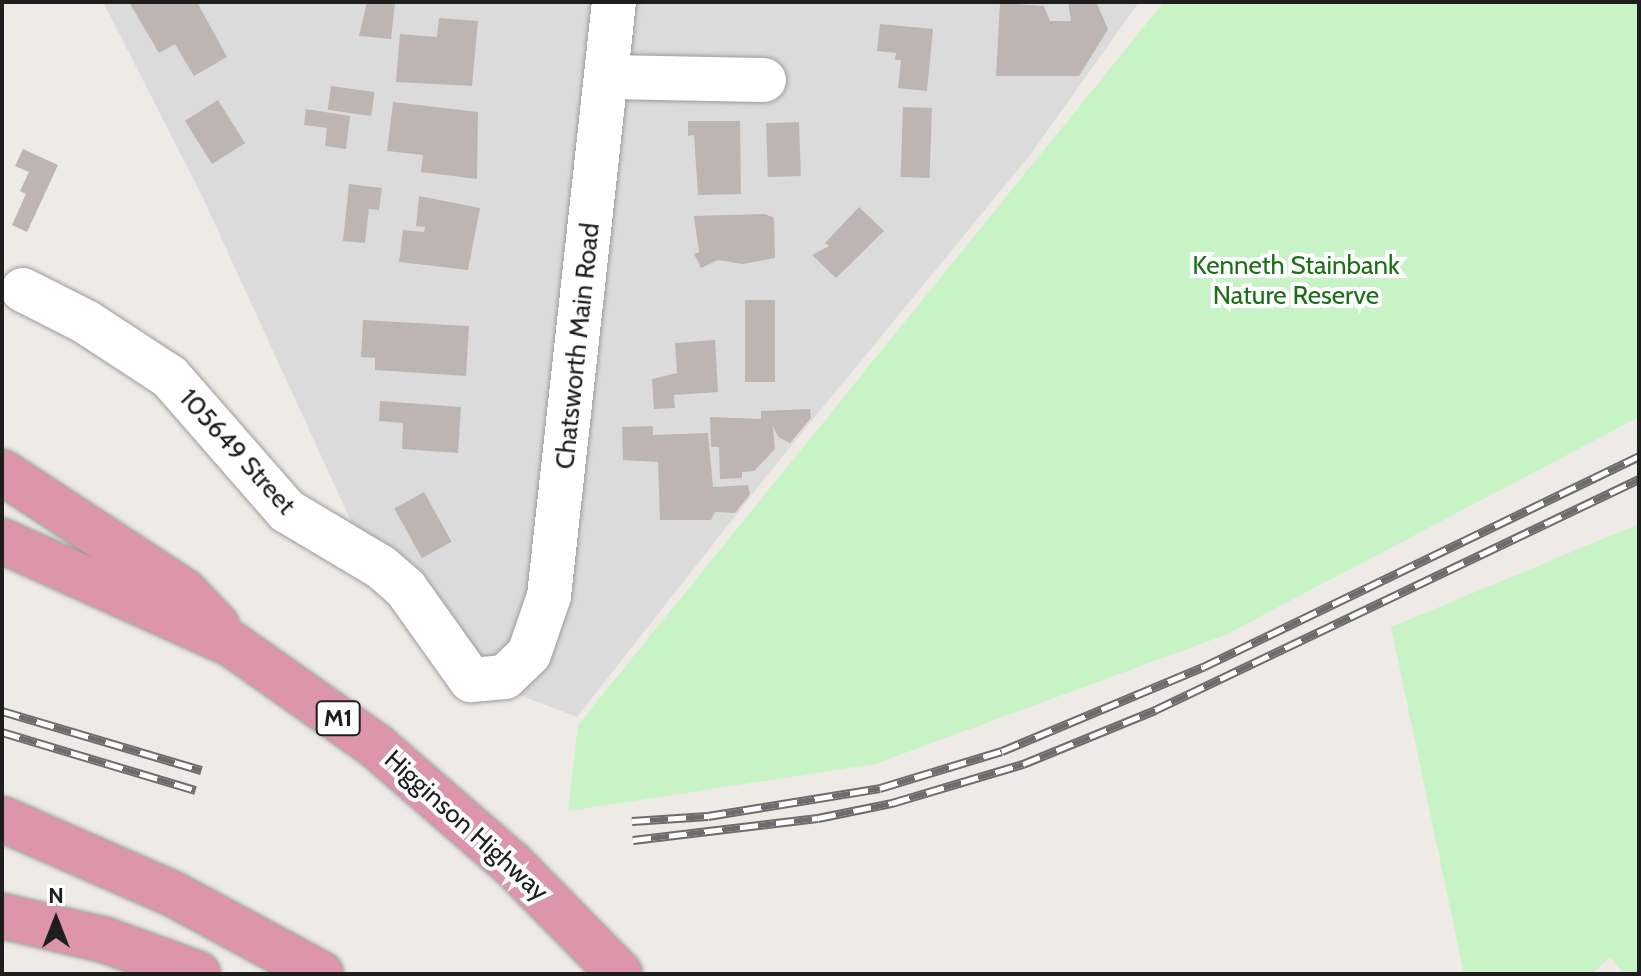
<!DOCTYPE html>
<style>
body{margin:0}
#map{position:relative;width:1641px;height:976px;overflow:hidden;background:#eeeae5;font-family:Cabin,sans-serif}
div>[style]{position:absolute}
.residential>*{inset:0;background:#dcdbdb}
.park>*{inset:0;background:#c8f3c6}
.building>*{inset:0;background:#beb5b2;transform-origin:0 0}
.roads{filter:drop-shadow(0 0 2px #9b9b9b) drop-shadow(0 0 2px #9b9b9b)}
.minor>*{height:44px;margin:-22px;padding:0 22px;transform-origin:22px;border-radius:22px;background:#fff}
.highway>*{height:44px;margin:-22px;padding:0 22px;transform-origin:22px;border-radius:22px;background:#dd95ab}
.rail>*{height:9px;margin-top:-4.5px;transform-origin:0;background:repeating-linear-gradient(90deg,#fff 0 18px,#6c6c6c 0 36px);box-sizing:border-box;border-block:2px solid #6c6c6c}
span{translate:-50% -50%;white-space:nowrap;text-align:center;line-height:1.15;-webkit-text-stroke:8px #fff;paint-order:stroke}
.shield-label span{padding:2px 6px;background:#fff;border:2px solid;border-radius:6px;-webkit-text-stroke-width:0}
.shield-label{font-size:24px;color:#1e1e1e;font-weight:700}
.park-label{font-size:26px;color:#1b7017}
.street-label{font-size:26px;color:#1e1e1e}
.frame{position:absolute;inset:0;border:4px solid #1e1e1e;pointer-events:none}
.north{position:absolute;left:16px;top:880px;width:80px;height:80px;-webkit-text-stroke:6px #fff;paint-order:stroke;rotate:0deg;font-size:22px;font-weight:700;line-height:32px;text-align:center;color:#1e1e1e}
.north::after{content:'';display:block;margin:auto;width:28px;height:36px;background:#1e1e1e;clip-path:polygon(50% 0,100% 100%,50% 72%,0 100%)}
</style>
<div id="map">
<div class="residential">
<div style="clip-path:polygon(103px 2px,1139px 2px,1030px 155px,773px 468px,577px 717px,472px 677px,367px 556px,202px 196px)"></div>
</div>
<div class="park">
<div style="clip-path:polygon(1164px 2px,1639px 2px,1639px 417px,1225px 635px,875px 764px,568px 811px,578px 725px)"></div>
<div style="clip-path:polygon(1639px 524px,1639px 974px,1624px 974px,1610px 957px,1592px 974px,1464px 974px,1391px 627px)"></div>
</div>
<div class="building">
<div style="clip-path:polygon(129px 2px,197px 2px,227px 57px,194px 76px,175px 44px,159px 53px)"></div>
<div style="clip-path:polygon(367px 2px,395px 2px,391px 39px,359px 36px)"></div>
<div style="clip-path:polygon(1068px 2px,1096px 2px,1108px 29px,1079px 76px,996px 76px,1000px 3px,1044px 6px,1050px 21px,1071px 21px)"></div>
<div style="clip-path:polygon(439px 18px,478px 21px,472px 86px,396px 82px,400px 34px,437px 37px)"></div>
<div style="clip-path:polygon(880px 24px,933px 29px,927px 91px,898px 88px,901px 60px,895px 60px,896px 53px,877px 51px)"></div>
<div style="left:331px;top:86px;width:44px;height:24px;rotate:8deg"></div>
<div style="left:218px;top:100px;width:51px;height:39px;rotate:58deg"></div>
<div style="clip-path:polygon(393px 102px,478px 112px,477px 179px,421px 172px,423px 155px,387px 151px)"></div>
<div style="left:903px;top:107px;width:29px;height:70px;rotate:2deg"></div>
<div style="clip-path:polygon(306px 109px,350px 116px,346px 149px,325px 146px,327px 128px,304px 125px)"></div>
<div style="clip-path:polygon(688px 121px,740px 121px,741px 194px,698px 195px,694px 135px,688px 136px)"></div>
<div style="left:799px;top:122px;width:54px;height:33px;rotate:88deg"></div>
<div style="clip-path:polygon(23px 149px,58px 165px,27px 232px,12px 225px,26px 194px,20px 191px,29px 172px,15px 166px)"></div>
<div style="clip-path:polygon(349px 184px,382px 188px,379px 210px,369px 209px,365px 243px,343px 241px)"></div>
<div style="clip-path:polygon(419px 196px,480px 208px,468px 270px,399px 262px,403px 230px,424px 232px,425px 227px,416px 226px)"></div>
<div style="clip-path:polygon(859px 207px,884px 231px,836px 278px,812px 255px,829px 246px,825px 243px)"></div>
<div style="clip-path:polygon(765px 214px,774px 218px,775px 258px,743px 264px,718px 260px,701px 268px,694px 254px,699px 252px,694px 216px)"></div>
<div style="left:745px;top:300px;width:30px;height:82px"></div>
<div style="clip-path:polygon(363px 320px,469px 326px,466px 376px,375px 370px,375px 358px,361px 357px)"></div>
<div style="clip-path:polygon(715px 340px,718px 392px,674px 395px,675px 408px,654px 409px,652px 379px,677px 373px,675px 343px)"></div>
<div style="clip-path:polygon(380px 401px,461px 407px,458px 453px,402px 449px,403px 423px,379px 421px)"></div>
<div style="clip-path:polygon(810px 409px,811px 418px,790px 443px,778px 437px,773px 426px,775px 449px,754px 471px,742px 472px,742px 478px,720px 479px,719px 447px,711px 447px,710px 417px,761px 419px,761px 411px)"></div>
<div style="clip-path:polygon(653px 426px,653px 435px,708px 433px,713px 487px,748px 485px,750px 494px,735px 513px,715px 512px,711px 520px,660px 520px,658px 462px,623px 460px,622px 427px)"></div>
<div style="left:424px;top:492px;width:57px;height:34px;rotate:61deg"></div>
</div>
<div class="roads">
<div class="minor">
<div style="left:607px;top:77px;width:157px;rotate:1.1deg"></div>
<div style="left:23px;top:290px;width:71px;rotate:26.9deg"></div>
<div style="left:86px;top:322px;width:100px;rotate:33.2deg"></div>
<div style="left:170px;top:377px;width:178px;rotate:48.9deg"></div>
<div style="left:287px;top:511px;width:109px;rotate:30.8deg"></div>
<div style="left:381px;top:567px;width:33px;rotate:41deg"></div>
<div style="left:406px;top:589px;width:112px;rotate:54.5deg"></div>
<div style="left:471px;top:680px;width:34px;rotate:-5deg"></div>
<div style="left:505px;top:677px;width:33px;rotate:-44deg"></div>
<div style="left:529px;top:654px;width:61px;rotate:-71deg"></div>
<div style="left:549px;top:596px;width:598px;rotate:-83.76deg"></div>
</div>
<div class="highway">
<div style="left:2px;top:472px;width:217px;rotate:33.2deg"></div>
<div style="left:184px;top:591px;width:48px;rotate:46.7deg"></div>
<div style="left:2px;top:541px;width:253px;rotate:24.2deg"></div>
<div style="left:233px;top:645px;width:174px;rotate:35.2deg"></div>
<div style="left:375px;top:745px;width:181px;rotate:41deg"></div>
<div style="left:512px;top:864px;width:154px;rotate:45.5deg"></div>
<div style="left:2px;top:819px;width:189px;rotate:23.7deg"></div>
<div style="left:175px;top:895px;width:166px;rotate:28.4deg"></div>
<div style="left:2px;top:916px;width:106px;rotate:13.1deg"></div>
<div style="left:105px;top:940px;width:99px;rotate:20.1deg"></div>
</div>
</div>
<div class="rail">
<div style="left:2px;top:711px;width:208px;rotate:16.5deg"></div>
<div style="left:2px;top:732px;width:202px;rotate:16.7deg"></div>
<div style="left:632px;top:821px;width:76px;rotate:-3.8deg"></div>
<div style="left:708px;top:816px;width:174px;rotate:-9.2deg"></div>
<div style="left:880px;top:788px;width:127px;rotate:-16.9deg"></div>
<div style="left:1002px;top:751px;width:218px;rotate:-22.7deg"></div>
<div style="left:1203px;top:667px;width:484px;rotate:-25.8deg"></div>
<div style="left:633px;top:840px;width:186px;rotate:-6.8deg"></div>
<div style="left:818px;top:818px;width:76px;rotate:-11.5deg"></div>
<div style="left:892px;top:803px;width:137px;rotate:-16.6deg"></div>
<div style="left:1023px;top:764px;width:143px;rotate:-22.2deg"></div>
<div style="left:1155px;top:710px;width:536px;rotate:-25.51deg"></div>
</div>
<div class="shield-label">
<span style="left:338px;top:718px">M1</span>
</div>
<div class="park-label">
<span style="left:1296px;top:281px">Kenneth Stainbank<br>Nature Reserve</span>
</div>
<div class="street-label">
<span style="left:578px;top:346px;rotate:-84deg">Chatsworth Main Road</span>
<span style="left:237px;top:452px;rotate:48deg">105649 Street</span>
<span style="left:466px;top:826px;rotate:42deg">Higginson Highway</span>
</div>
<div class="frame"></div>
<div class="north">N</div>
</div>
